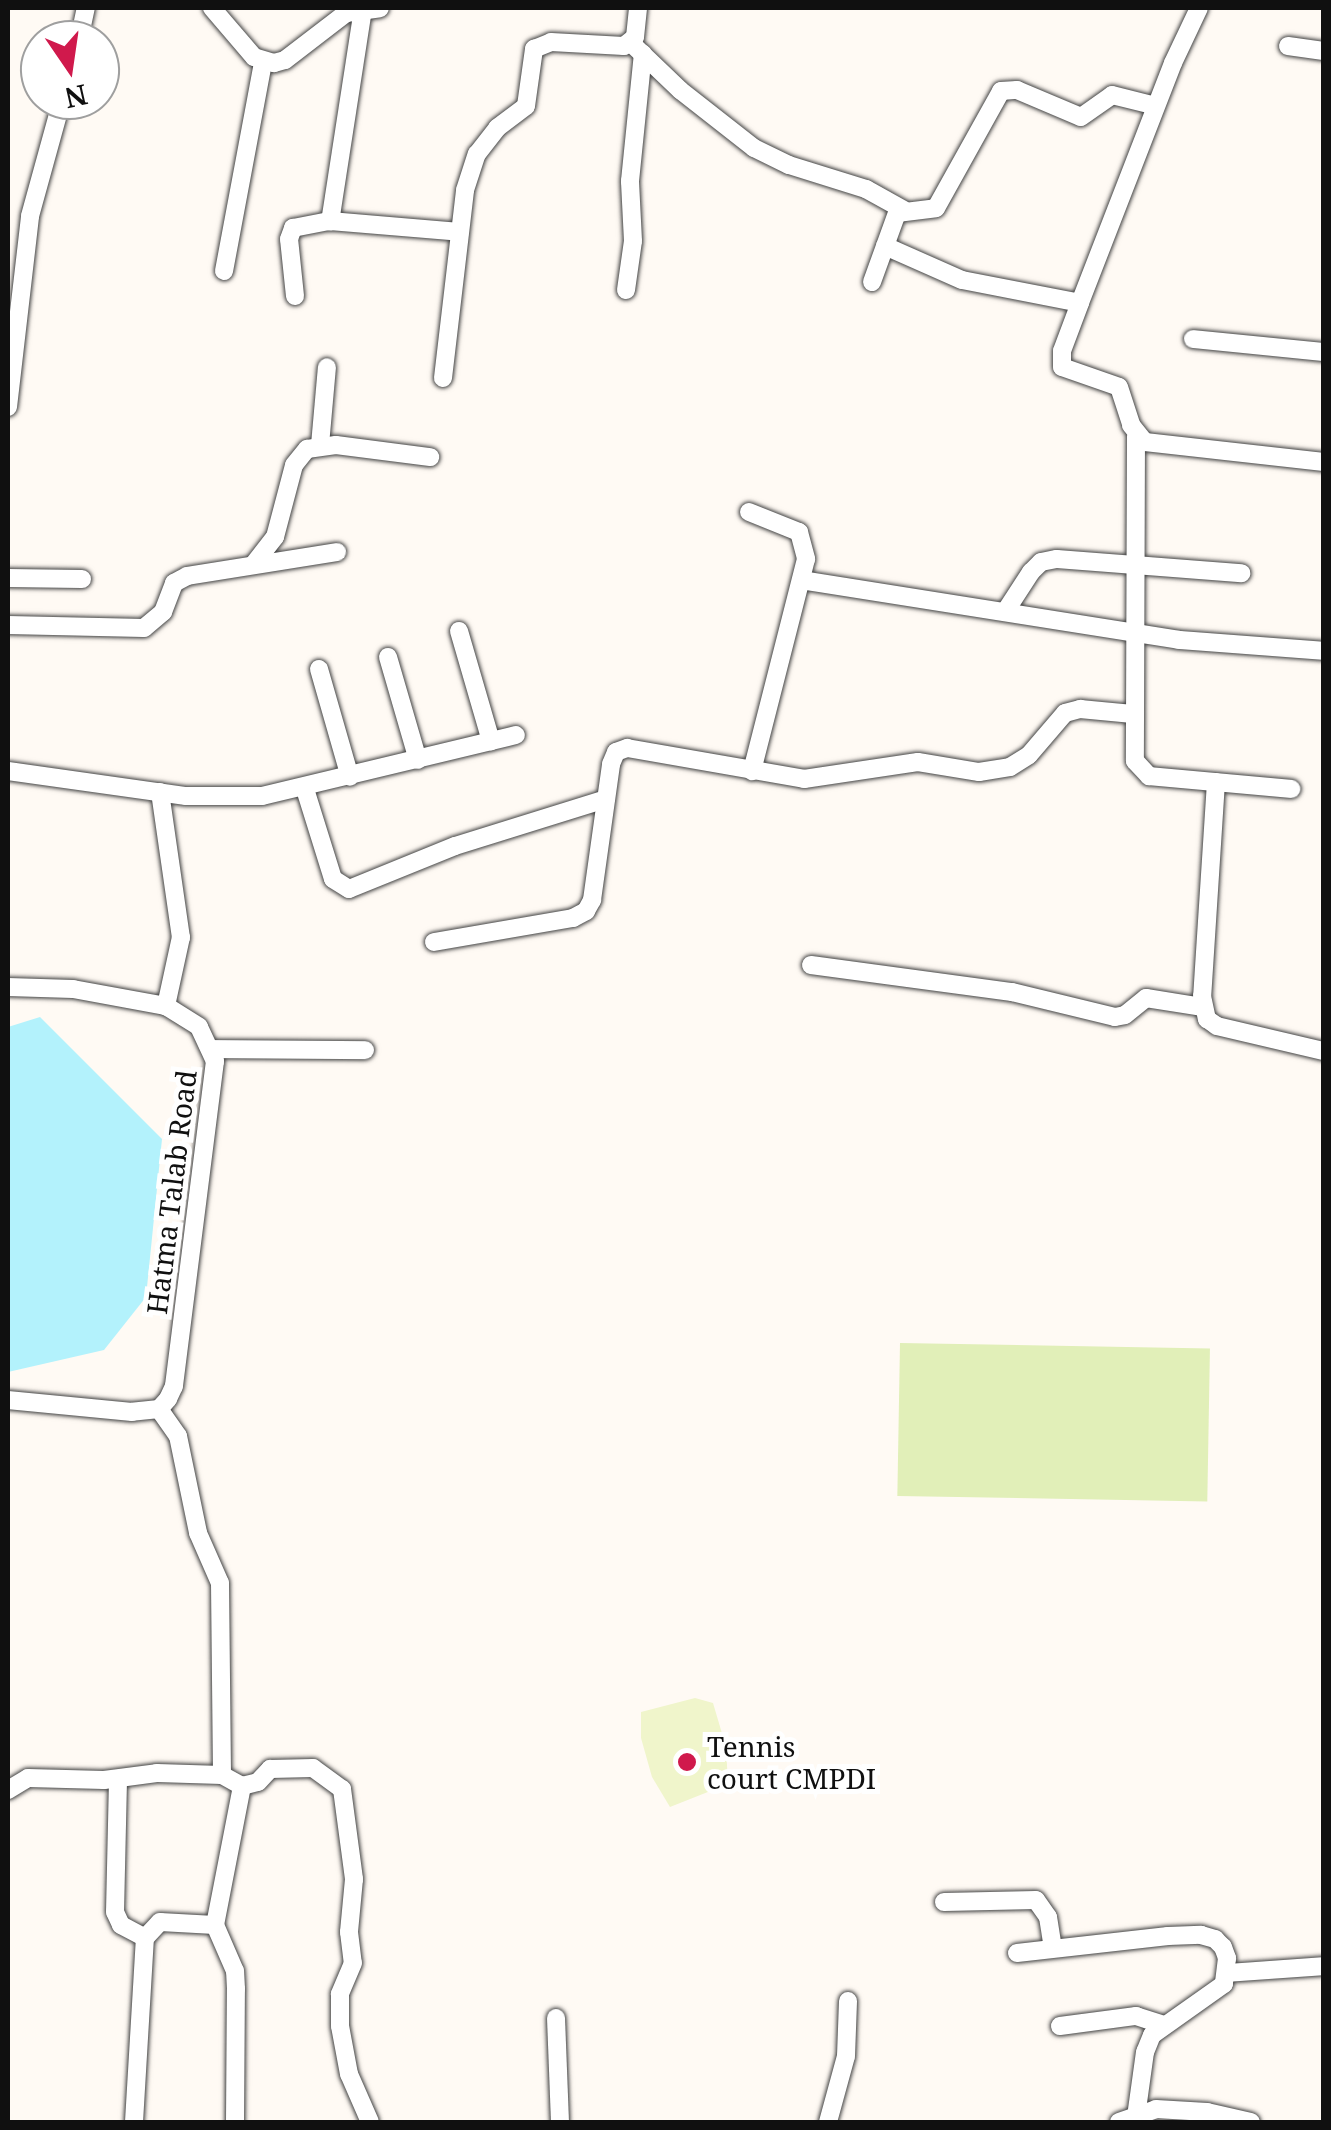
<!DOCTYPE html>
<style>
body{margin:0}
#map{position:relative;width:1331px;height:2130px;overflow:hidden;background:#fffaf4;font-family:"Noto Serif",serif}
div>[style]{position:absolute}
.green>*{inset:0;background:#e1efb8;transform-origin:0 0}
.pitch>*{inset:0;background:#f0f5cb}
.water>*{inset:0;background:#b3f2fc}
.roads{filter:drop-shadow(0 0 2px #434343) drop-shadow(0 0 2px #434343)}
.street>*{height:18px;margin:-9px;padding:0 9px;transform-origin:9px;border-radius:9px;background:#fff}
.dots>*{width:28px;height:28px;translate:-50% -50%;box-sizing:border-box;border:5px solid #fff;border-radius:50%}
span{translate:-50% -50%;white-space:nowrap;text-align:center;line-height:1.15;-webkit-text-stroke:10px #fff;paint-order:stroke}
.street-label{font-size:28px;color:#101010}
.poi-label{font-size:28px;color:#101010}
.left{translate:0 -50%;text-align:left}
.frame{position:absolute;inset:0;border:10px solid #101010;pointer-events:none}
.north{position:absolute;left:20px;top:20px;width:100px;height:100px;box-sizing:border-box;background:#fff;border:2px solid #9f9f9f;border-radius:50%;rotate:167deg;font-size:28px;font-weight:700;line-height:40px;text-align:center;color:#101010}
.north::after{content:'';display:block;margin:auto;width:35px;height:45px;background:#d0194c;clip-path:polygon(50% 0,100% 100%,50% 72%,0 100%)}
</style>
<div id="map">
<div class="green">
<div style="left:900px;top:1343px;width:310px;height:153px;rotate:1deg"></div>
</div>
<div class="pitch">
<div style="clip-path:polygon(695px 1698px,713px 1703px,726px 1747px,728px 1784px,670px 1807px,652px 1777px,641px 1738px,641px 1712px)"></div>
</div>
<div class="water">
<div style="clip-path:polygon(40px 1017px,162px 1139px,146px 1297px,104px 1350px,8px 1372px,8px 1027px)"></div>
</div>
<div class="roads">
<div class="street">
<div style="left:212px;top:8px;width:65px;rotate:49.4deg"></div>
<div style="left:254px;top:57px;width:21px;rotate:17deg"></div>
<div style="left:274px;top:63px;width:11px;rotate:-15deg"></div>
<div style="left:285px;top:60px;width:77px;rotate:-37.6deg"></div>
<div style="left:346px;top:13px;width:34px;rotate:-8deg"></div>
<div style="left:1199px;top:8px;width:61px;rotate:115.3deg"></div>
<div style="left:1173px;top:63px;width:257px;rotate:111.2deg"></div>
<div style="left:1080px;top:303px;width:51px;rotate:110.6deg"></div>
<div style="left:1062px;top:351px;width:16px;rotate:90deg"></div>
<div style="left:1062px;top:367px;width:60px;rotate:19.3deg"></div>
<div style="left:1119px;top:387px;width:40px;rotate:72deg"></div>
<div style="left:1131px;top:425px;width:22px;rotate:51deg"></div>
<div style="left:1145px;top:442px;width:180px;rotate:6.4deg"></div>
<div style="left:363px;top:9px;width:215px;rotate:98.8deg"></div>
<div style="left:330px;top:221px;width:130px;rotate:4.8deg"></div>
<div style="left:79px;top:40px;width:33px;rotate:-78deg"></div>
<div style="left:631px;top:43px;width:68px;rotate:43.8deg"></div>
<div style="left:680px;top:90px;width:94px;rotate:38.1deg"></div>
<div style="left:754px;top:148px;width:39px;rotate:26deg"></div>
<div style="left:789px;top:165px;width:81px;rotate:17.3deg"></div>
<div style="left:866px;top:189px;width:43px;rotate:28.9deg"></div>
<div style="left:1288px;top:46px;width:36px;rotate:8deg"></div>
<div style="left:885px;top:246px;width:84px;rotate:23.8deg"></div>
<div style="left:962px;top:280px;width:120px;rotate:11deg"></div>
<div style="left:224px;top:271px;width:213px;rotate:-79.4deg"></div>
<div style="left:872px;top:282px;width:73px;rotate:-70.1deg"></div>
<div style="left:897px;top:213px;width:39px;rotate:-7deg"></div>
<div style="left:936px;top:208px;width:134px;rotate:-60.9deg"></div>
<div style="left:1001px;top:91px;width:16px;rotate:-4deg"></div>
<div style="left:1017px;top:90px;width:69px;rotate:22.9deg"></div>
<div style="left:1081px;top:117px;width:38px;rotate:-35deg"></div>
<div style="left:1112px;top:95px;width:45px;rotate:14deg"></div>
<div style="left:626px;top:290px;width:49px;rotate:-81.9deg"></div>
<div style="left:633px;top:241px;width:60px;rotate:-92.9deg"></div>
<div style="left:630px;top:181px;width:128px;rotate:-84.2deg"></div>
<div style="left:295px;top:296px;width:57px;rotate:-96deg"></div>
<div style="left:289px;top:239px;width:12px;rotate:-70deg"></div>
<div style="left:293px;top:228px;width:38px;rotate:-11deg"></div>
<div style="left:1193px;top:339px;width:132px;rotate:5.7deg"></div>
<div style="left:443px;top:378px;width:189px;rotate:-83.3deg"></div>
<div style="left:465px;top:190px;width:38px;rotate:-72deg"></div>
<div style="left:477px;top:154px;width:33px;rotate:-52deg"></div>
<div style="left:497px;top:128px;width:36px;rotate:-37deg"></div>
<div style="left:526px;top:106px;width:58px;rotate:-82deg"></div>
<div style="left:534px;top:49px;width:18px;rotate:-22deg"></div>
<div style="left:551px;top:42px;width:73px;rotate:3.1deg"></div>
<div style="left:624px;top:46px;width:14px;rotate:-39deg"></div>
<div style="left:635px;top:37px;width:29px;rotate:-84deg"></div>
<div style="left:8px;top:407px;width:192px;rotate:-83.4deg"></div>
<div style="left:30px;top:216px;width:120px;rotate:-74.6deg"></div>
<div style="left:1136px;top:436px;width:325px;rotate:90.2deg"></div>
<div style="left:1135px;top:761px;width:21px;rotate:47deg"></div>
<div style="left:1149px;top:776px;width:143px;rotate:5.2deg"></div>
<div style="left:320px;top:445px;width:78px;rotate:-84.9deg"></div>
<div style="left:749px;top:512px;width:54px;rotate:21.8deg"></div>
<div style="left:799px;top:532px;width:28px;rotate:75deg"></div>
<div style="left:806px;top:559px;width:219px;rotate:104.3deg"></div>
<div style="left:253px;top:565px;width:36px;rotate:-52deg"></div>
<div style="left:275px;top:537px;width:74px;rotate:-75.2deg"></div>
<div style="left:294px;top:465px;width:21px;rotate:-51deg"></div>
<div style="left:307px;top:449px;width:29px;rotate:-8deg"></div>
<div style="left:336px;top:445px;width:95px;rotate:7.3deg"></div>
<div style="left:8px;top:578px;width:74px;rotate:0.8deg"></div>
<div style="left:801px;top:580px;width:383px;rotate:9deg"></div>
<div style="left:1179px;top:640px;width:145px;rotate:4.3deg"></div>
<div style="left:1005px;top:612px;width:48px;rotate:-57deg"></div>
<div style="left:1031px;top:572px;width:14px;rotate:-45deg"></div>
<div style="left:1041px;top:562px;width:16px;rotate:-11deg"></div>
<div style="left:1057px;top:559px;width:185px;rotate:4.4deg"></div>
<div style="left:8px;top:625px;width:136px;rotate:1.3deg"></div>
<div style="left:144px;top:628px;width:25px;rotate:-40deg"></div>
<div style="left:163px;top:612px;width:31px;rotate:-69deg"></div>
<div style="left:174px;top:583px;width:15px;rotate:-28deg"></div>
<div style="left:187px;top:576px;width:152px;rotate:-9.1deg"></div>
<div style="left:459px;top:631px;width:115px;rotate:73.8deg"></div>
<div style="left:388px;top:657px;width:107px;rotate:73.8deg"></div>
<div style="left:319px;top:669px;width:112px;rotate:74deg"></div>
<div style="left:8px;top:771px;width:180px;rotate:8deg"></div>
<div style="left:186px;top:796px;width:76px"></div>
<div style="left:262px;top:796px;width:261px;rotate:-13.5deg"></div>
<div style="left:1216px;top:782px;width:214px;rotate:93.7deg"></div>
<div style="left:1202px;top:996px;width:24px;rotate:78deg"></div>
<div style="left:1207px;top:1019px;width:12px;rotate:35deg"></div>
<div style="left:1217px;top:1026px;width:110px;rotate:13.2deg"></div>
<div style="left:305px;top:789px;width:94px;rotate:72.7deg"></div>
<div style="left:333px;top:879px;width:19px;rotate:32deg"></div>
<div style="left:349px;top:889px;width:114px;rotate:-22.1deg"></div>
<div style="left:455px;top:846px;width:158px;rotate:-17.3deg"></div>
<div style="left:160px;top:792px;width:147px;rotate:81.8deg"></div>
<div style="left:181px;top:937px;width:71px;rotate:102.3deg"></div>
<div style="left:434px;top:942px;width:141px;rotate:-9.8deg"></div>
<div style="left:573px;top:918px;width:15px;rotate:-28deg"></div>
<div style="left:586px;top:911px;width:13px;rotate:-61deg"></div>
<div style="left:592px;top:900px;width:137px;rotate:-82deg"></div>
<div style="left:611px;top:764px;width:13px;rotate:-67deg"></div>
<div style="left:616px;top:752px;width:12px;rotate:-20deg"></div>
<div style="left:627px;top:748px;width:180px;rotate:9.9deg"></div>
<div style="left:804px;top:779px;width:115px;rotate:-8.5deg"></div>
<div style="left:918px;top:762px;width:62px;rotate:9.3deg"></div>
<div style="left:979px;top:772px;width:31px;rotate:-9deg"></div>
<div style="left:1010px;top:767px;width:22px;rotate:-32deg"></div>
<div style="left:1029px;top:755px;width:55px;rotate:-49.4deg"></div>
<div style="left:1065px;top:713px;width:16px;rotate:-15deg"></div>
<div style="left:1080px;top:709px;width:53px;rotate:5.4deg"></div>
<div style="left:811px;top:965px;width:203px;rotate:7.7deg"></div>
<div style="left:1012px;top:992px;width:106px;rotate:13.6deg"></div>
<div style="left:1115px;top:1017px;width:10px;rotate:-11deg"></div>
<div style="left:1125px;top:1015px;width:27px;rotate:-39deg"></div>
<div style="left:1146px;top:998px;width:58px;rotate:9deg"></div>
<div style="left:8px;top:987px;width:65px;rotate:1.8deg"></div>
<div style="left:73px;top:989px;width:95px;rotate:10.4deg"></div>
<div style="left:166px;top:1006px;width:39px;rotate:32deg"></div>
<div style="left:199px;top:1027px;width:38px;rotate:65deg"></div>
<div style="left:215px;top:1061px;width:328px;rotate:97.2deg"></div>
<div style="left:174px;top:1386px;width:14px;rotate:115deg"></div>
<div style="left:168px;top:1399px;width:13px;rotate:132deg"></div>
<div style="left:159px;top:1409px;width:27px;rotate:174deg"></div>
<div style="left:132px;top:1412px;width:125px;rotate:-174.5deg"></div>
<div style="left:212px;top:1049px;width:153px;rotate:0.4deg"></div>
<div style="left:159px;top:1409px;width:33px;rotate:55deg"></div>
<div style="left:178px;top:1436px;width:99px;rotate:78.3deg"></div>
<div style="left:198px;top:1533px;width:55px;rotate:66.3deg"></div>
<div style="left:220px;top:1583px;width:192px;rotate:89.4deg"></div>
<div style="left:222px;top:1775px;width:23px;rotate:29deg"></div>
<div style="left:242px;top:1786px;width:16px;rotate:-14deg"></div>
<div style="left:258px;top:1782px;width:18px;rotate:-47deg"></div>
<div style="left:270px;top:1769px;width:43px;rotate:-1.3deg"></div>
<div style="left:313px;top:1768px;width:36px;rotate:36deg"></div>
<div style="left:342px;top:1789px;width:91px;rotate:82.4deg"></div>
<div style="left:354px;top:1879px;width:53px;rotate:95.4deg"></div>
<div style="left:349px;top:1932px;width:31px;rotate:83deg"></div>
<div style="left:353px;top:1963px;width:34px;rotate:113deg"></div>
<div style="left:340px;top:1994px;width:32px;rotate:90deg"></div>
<div style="left:340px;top:2026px;width:49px;rotate:79.4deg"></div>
<div style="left:349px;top:2074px;width:52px;rotate:66.4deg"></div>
<div style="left:118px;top:1780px;width:132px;rotate:91.3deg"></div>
<div style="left:115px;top:1912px;width:14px;rotate:65deg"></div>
<div style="left:121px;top:1925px;width:27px;rotate:28deg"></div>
<div style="left:8px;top:1790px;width:23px;rotate:-31deg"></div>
<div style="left:28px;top:1778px;width:76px;rotate:1.5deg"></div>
<div style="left:104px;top:1780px;width:53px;rotate:-7.5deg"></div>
<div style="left:157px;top:1773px;width:65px;rotate:1.8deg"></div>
<div style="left:944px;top:1902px;width:92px;rotate:-1.2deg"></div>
<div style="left:1036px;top:1900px;width:21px;rotate:55deg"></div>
<div style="left:1048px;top:1917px;width:31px;rotate:81deg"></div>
<div style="left:1017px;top:1953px;width:152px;rotate:-6.4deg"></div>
<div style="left:1168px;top:1936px;width:33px;rotate:-2deg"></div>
<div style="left:1201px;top:1935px;width:15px;rotate:16deg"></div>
<div style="left:1215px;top:1939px;width:11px;rotate:45deg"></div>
<div style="left:1223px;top:1947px;width:12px;rotate:70deg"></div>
<div style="left:1227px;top:1958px;width:26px;rotate:97deg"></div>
<div style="left:1224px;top:1984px;width:88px;rotate:144.7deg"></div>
<div style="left:1152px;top:2035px;width:18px;rotate:112deg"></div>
<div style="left:1145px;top:2052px;width:66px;rotate:97.9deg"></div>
<div style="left:1227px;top:1973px;width:97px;rotate:-4.1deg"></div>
<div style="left:556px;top:2018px;width:104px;rotate:87.8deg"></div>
<div style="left:1060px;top:2026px;width:77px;rotate:-7.5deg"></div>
<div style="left:1136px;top:2016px;width:28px;rotate:18deg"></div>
<div style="left:134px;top:2122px;width:184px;rotate:-86.6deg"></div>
<div style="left:145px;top:1938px;width:22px;rotate:-47deg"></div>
<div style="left:160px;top:1922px;width:55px;rotate:3.1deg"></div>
<div style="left:235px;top:2122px;width:133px;rotate:-89.6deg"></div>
<div style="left:236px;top:1989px;width:18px;rotate:-93deg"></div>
<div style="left:235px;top:1971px;width:50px;rotate:-113.5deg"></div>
<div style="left:215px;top:1925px;width:142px;rotate:-79deg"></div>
<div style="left:828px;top:2122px;width:68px;rotate:-74.7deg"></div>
<div style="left:846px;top:2056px;width:55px;rotate:-87.9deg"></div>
<div style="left:1119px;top:2122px;width:39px;rotate:-19deg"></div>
<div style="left:1156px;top:2109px;width:51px;rotate:3.4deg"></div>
<div style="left:1207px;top:2112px;width:45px;rotate:12.8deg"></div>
</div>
</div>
<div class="dots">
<div style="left:687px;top:1762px;background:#d0194c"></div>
</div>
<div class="street-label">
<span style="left:171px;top:1192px;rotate:-83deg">Hatma Talab Road</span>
</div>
<div class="poi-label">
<span class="left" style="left:707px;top:1762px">Tennis<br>court CMPDI</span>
</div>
<div class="frame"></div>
<div class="north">N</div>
</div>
